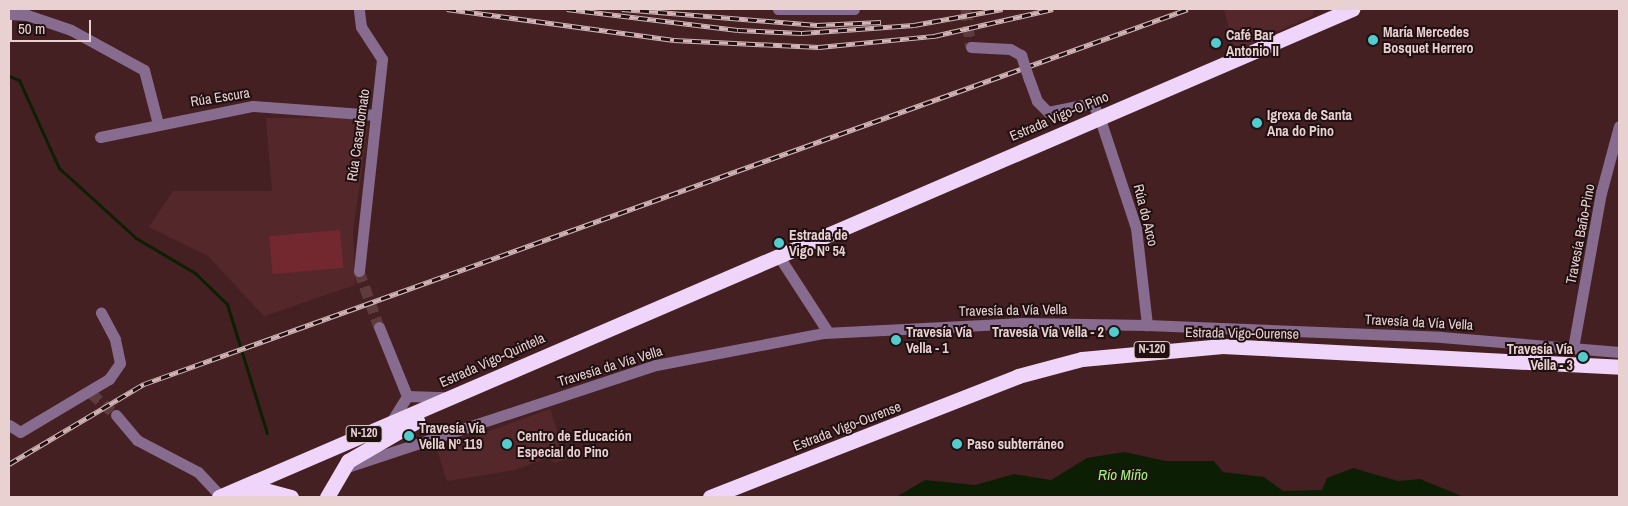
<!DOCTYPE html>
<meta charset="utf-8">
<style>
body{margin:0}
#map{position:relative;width:1628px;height:506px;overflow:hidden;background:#452023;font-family:"Archivo Narrow",sans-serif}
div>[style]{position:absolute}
.built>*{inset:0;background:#54282b}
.green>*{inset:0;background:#732830;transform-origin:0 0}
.water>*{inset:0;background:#0c1f04}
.stream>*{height:3px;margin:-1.5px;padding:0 1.5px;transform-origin:1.5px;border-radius:1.5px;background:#0c1f04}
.minor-tunnel>*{height:11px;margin-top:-5.5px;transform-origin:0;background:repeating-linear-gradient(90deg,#5e3b3d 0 11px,transparent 0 16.5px)}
.minor>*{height:11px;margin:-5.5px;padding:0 5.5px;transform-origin:5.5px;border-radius:5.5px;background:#876c90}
.highway>*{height:15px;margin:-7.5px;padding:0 7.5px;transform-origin:7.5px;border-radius:7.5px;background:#efd5f9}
.rail>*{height:5px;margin-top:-2.5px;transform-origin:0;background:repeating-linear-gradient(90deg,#201011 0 9px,#d0b5b6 0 18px);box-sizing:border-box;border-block:1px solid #d0b5b6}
.minor-bridge>*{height:11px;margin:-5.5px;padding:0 5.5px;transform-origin:5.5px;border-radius:5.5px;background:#876c90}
.dots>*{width:14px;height:14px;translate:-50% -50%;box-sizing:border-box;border:2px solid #201011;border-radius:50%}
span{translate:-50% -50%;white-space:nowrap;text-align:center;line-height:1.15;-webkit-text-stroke:4px #201011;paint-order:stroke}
.shield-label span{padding:1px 4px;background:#201011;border:1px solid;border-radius:4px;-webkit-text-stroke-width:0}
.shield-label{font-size:12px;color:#ead1d1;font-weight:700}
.poi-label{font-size:14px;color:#ead1d1;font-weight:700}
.left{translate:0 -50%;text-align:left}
.right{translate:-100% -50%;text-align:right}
.street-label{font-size:14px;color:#ead1d1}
.water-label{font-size:15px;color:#a1f27d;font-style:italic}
.frame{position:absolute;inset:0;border:10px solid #ead1d1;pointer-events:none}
.scale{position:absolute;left:10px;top:20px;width:81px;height:22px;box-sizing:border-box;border:2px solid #ead1d1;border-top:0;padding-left:6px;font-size:15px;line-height:18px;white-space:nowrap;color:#ead1d1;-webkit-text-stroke:4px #201011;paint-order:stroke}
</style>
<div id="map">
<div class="built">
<div style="clip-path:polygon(1314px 9px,1312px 16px,1235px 51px,1224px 10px)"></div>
<div style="clip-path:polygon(266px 118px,365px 118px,368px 126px,353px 231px,355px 285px,264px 316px,208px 256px,149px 227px,173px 191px,272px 191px)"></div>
<div style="clip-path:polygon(550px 409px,567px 459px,555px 463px,548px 458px,514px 470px,447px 481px,437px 450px)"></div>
</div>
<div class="green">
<div style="left:340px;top:230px;width:38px;height:71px;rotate:85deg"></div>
</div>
<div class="water">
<div style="clip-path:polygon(1124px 452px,1166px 461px,1214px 461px,1223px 472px,1264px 477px,1283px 491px,1322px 490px,1327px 478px,1353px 468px,1398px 481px,1420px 479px,1464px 497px,896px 497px,925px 480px,975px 485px,1014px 474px,1051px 480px,1087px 458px)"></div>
</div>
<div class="stream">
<div style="left:9px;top:76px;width:11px;rotate:22deg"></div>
<div style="left:19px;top:80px;width:97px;rotate:65.6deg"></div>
<div style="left:59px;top:168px;width:104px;rotate:42.3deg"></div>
<div style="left:136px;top:238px;width:69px;rotate:30.7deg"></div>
<div style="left:195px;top:273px;width:45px;rotate:44.1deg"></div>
<div style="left:227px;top:304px;width:135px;rotate:72.8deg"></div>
</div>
<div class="minor-tunnel">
<div style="left:966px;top:9px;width:38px;rotate:83deg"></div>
<div style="left:359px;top:271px;width:59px;rotate:70.3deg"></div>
<div style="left:91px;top:393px;width:33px;rotate:41deg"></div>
</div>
<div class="minor">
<div style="left:778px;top:9px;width:76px"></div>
<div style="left:9px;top:14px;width:18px;rotate:3deg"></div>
<div style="left:27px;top:15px;width:46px;rotate:18.8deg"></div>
<div style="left:71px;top:30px;width:83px;rotate:28.7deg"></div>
<div style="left:144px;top:70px;width:56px;rotate:75.5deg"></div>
<div style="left:971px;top:47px;width:39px;rotate:3deg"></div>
<div style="left:1010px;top:49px;width:13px;rotate:29deg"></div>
<div style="left:1029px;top:79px;width:23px;rotate:70deg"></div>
<div style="left:1037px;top:101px;width:16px;rotate:45deg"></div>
<div style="left:1048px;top:112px;width:45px;rotate:-11.6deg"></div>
<div style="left:1092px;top:103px;width:15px;rotate:62deg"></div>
<div style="left:1099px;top:116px;width:118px;rotate:71.7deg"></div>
<div style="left:1136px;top:228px;width:98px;rotate:83.5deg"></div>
<div style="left:100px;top:137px;width:156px;rotate:-11.5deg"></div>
<div style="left:253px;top:106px;width:123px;rotate:4.2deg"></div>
<div style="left:778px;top:255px;width:92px;rotate:57deg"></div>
<div style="left:359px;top:271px;width:213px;rotate:-83.8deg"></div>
<div style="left:382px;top:59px;width:38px;rotate:-123deg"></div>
<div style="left:361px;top:27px;width:17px;rotate:-97deg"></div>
<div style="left:379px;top:327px;width:74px;rotate:67.9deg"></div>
<div style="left:1573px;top:348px;width:158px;rotate:-79.8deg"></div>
<div style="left:1601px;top:193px;width:69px;rotate:-75deg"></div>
<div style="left:407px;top:396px;width:38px;rotate:2deg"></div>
<div style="left:116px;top:415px;width:33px;rotate:50deg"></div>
<div style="left:137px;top:440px;width:69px;rotate:27.7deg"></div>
<div style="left:198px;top:472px;width:34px;rotate:47deg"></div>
<div style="left:391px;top:422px;width:31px;rotate:-58deg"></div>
<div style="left:9px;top:425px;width:13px;rotate:32deg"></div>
<div style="left:20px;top:432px;width:104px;rotate:-30.8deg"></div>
<div style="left:109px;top:379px;width:19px;rotate:-55deg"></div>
<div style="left:120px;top:363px;width:25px;rotate:-102deg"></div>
<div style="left:115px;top:339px;width:30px;rotate:-118deg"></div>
<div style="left:347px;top:467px;width:325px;rotate:-18.3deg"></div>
<div style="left:656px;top:365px;width:171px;rotate:-10.8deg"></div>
<div style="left:824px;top:333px;width:198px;rotate:-2.9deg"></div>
<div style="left:1022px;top:323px;width:125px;rotate:0.9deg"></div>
<div style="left:1147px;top:325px;width:294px;rotate:2.3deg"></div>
<div style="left:1441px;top:337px;width:179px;rotate:4.8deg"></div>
</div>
<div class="highway">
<div style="left:245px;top:496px;width:17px;rotate:-24deg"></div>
<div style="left:261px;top:489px;width:31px;rotate:15deg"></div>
<div style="left:219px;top:497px;width:1234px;rotate:-23.3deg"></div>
<div style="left:327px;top:497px;width:42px;rotate:-59.7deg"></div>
<div style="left:348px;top:461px;width:80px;rotate:-30.1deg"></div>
<div style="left:710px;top:497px;width:331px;rotate:-21.4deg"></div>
<div style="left:1018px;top:376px;width:66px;rotate:-14.9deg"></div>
<div style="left:1082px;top:359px;width:141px;rotate:-5.3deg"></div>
<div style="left:1222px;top:346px;width:398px;rotate:3deg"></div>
</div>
<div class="rail">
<div style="left:447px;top:9px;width:229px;rotate:7.8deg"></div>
<div style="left:674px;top:40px;width:145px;rotate:2.8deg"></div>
<div style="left:819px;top:47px;width:116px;rotate:-5.5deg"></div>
<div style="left:934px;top:36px;width:122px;rotate:-12.8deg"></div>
<div style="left:567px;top:9px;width:172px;rotate:7deg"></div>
<div style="left:738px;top:30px;width:64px;rotate:2.7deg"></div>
<div style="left:802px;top:33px;width:112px;rotate:-4.1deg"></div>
<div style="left:914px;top:25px;width:90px;rotate:-10.2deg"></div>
<div style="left:622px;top:9px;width:196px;rotate:4.7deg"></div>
<div style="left:817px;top:25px;width:64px;rotate:-2.7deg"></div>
<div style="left:9px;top:464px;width:157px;rotate:-30.7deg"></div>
<div style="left:144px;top:384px;width:1109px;rotate:-19.76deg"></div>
</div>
<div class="minor-bridge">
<div style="left:1021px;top:55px;width:25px;rotate:72deg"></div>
</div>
<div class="dots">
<div style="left:1373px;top:40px;background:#52cdcf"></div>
<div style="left:1216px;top:43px;background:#52cdcf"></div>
<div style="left:1257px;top:123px;background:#52cdcf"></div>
<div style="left:779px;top:243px;background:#52cdcf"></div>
<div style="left:1114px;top:332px;background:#52cdcf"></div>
<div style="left:896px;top:340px;background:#52cdcf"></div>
<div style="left:1583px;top:357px;background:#52cdcf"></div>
<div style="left:409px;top:436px;background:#52cdcf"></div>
<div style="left:507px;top:444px;background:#52cdcf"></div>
<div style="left:957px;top:444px;background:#52cdcf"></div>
</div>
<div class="shield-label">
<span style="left:1152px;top:350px">N-120</span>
<span style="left:364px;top:434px">N-120</span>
</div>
<div class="poi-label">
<span class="left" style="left:1383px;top:40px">María Mercedes<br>Bosquet Herrero</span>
<span class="left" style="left:1226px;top:43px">Café Bar<br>Antonio II</span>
<span class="left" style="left:1267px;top:123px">Igrexa de Santa<br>Ana do Pino</span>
<span class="left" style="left:789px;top:243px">Estrada de<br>Vigo Nº 54</span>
<span class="left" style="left:906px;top:340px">Travesía Vía<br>Vella - 1</span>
<span class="right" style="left:1104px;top:332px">Travesía Vía Vella - 2</span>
<span class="right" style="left:1573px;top:357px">Travesía Vía<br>Vella - 3</span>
<span class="left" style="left:419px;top:436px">Travesía Vía<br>Vella Nº 119</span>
<span class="left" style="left:517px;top:444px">Centro de Educación<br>Especial do Pino</span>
<span class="left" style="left:967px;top:444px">Paso subterráneo</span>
</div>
<div class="street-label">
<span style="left:220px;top:97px;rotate:-9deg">Rúa Escura</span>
<span style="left:1059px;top:116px;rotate:-23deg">Estrada Vigo-O Pino</span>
<span style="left:358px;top:135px;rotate:-82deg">Rúa Casardomato</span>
<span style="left:1146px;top:215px;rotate:76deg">Rúa do Arco</span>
<span style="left:1580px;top:234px;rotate:-79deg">Travesía Baño-Pino</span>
<span style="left:1013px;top:310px;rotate:-1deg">Travesía da Vía Vella</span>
<span style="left:1419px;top:322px;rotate:3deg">Travesía da Vía Vella</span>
<span style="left:1242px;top:333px;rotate:1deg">Estrada Vigo-Ourense</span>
<span style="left:492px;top:360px;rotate:-24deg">Estrada Vigo-Quintela</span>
<span style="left:610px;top:366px;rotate:-17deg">Travesía da Vía Vella</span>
<span style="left:847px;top:426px;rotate:-21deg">Estrada Vigo-Ourense</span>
</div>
<div class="water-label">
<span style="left:1123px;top:475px">Río Miño</span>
</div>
<div class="frame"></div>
<div class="scale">50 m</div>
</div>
